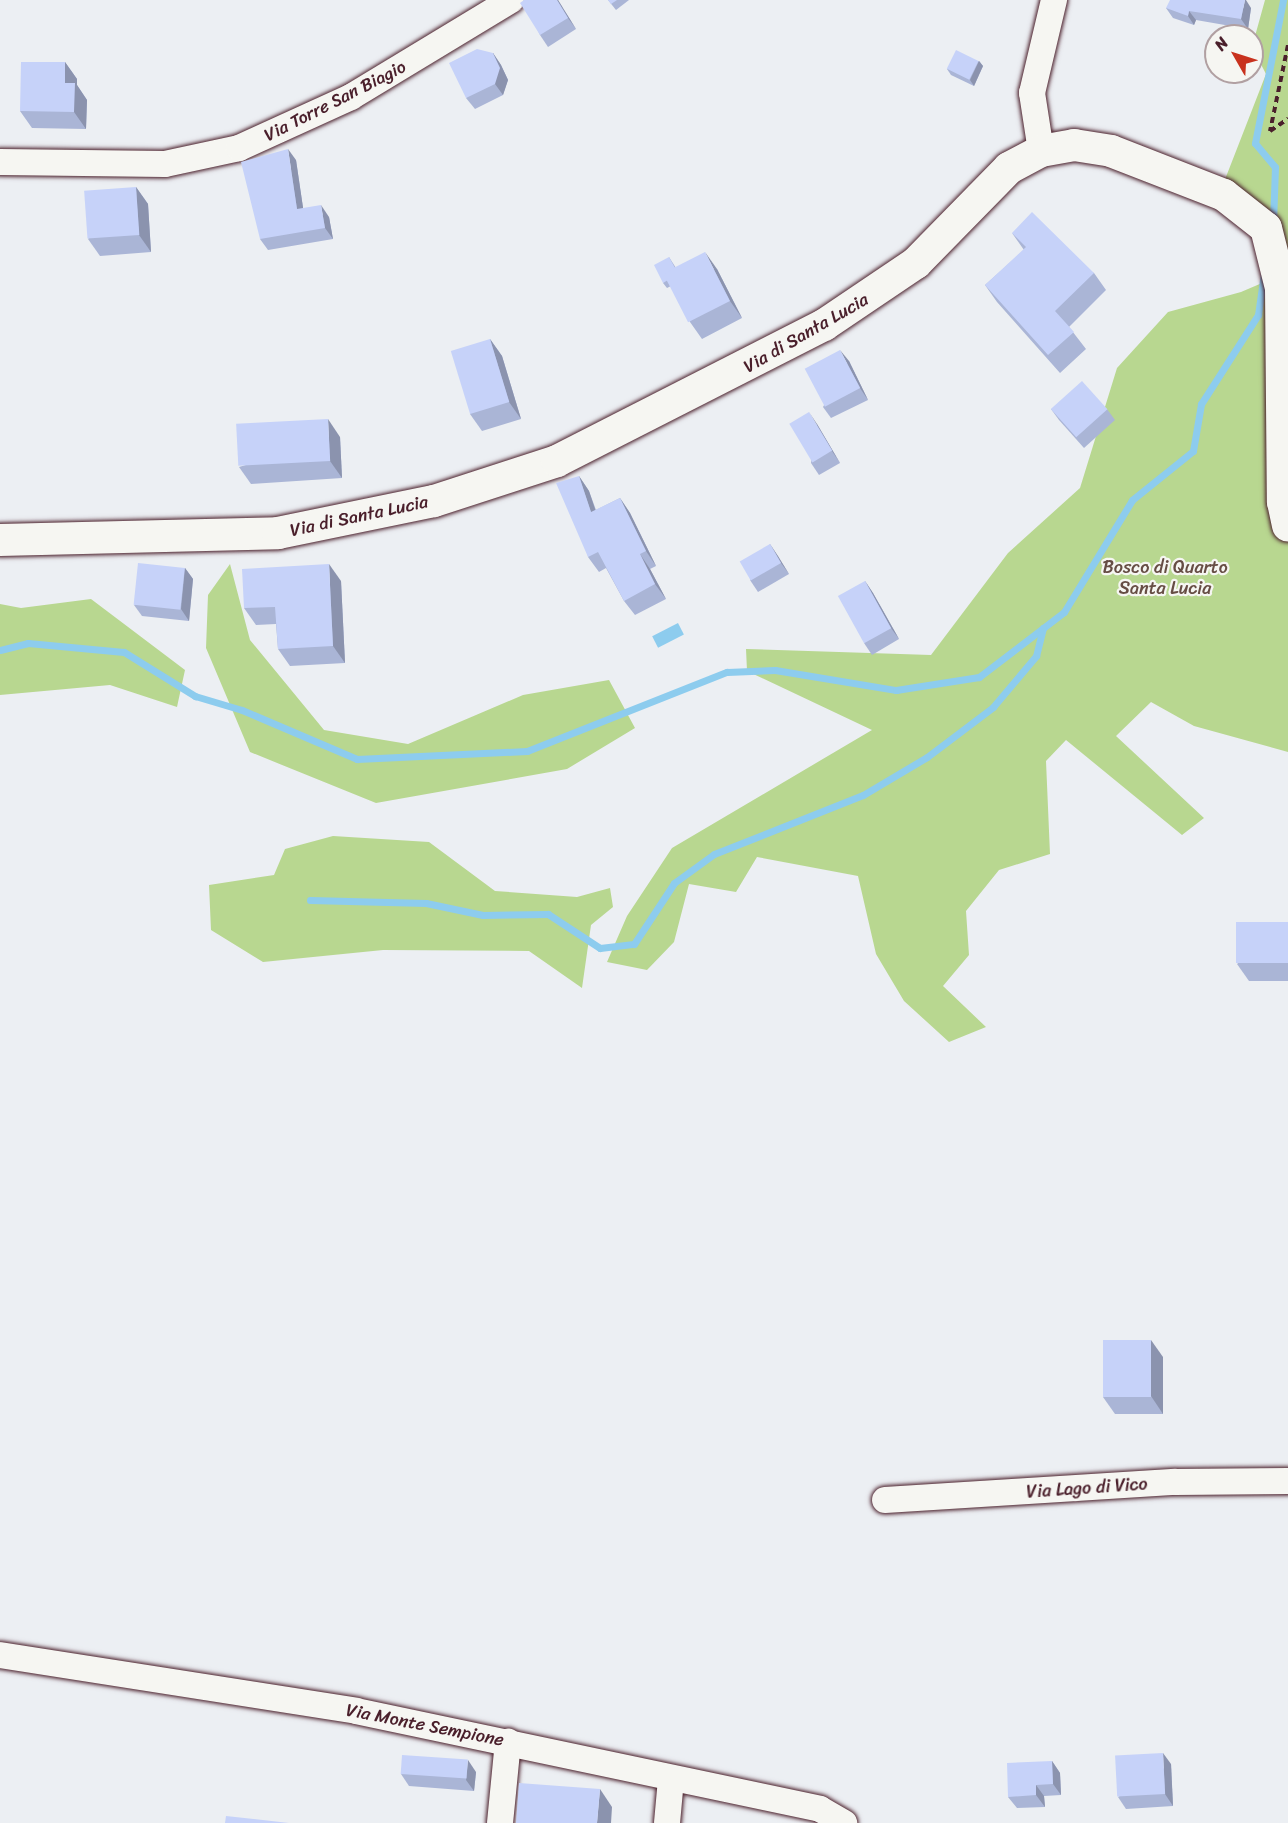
<!DOCTYPE html>
<style>
body{margin:0}
#map{position:relative;width:1288px;height:1823px;overflow:hidden;background:#eceff3;font-family:Sriracha,sans-serif}
div>[style]{position:absolute}
.green>*{inset:0;background:#b8d790}
.water>*{inset:0;background:#8dccee;transform-origin:0 0}
.stream>*{height:7px;margin:-3.5px;padding:0 3.5px;transform-origin:3.5px;border-radius:3.5px;background:#8dccee}
.path>*{height:4px;margin-top:-2px;transform-origin:0;background:repeating-linear-gradient(90deg,#4a1f2b 0 6px,transparent 0 10.5px)}
.roads{filter:drop-shadow(0 0 2px #4a1f2b) drop-shadow(0 0 2px #4a1f2b)}
.minor>*{height:26px;margin:-13px;padding:0 13px;transform-origin:13px;border-radius:13px;background:#f6f6f2}
.tertiary>*{height:32px;margin:-16px;padding:0 16px;transform-origin:16px;border-radius:16px;background:#f6f6f2}
.wall>*{inset:0;background:#aab5d6}
.shaded-wall>*{inset:0;background:#8b93ae}
.building>*{inset:0;background:#c6d2f9;transform-origin:0 0}
span{translate:-50% -50%;white-space:nowrap;text-align:center;line-height:1.15;-webkit-text-stroke:4.5px #f6f6f2;paint-order:stroke}
.street-label{font-size:18px;color:#4a1f2b}
.park-label{font-size:18px;color:#664d44}
.north{position:absolute;left:1204px;top:24px;width:60px;height:60px;box-sizing:border-box;background:#f6f6f2;border:2px solid #b1a0a2;border-radius:50%;rotate:309deg;font-size:16px;font-weight:700;line-height:24px;text-align:center;color:#4a1f2b}
.north::after{content:'';display:block;margin:auto;width:21px;height:27px;background:#c8321e;clip-path:polygon(50% 0,100% 100%,50% 72%,0 100%)}
</style>
<div id="map">
<div class="green">
<div style="clip-path:polygon(1265px 0,1288px 0,1288px 257px,1276px 222px,1251px 196px,1224px 182px,1266px 74px,1252px 47px)"></div>
<div style="clip-path:polygon(1288px 272px,1288px 752px,1194px 726px,1151px 702px,1116px 736px,1204px 818px,1182px 835px,1066px 740px,1046px 761px,1050px 854px,999px 870px,966px 911px,969px 955px,943px 986px,986px 1027px,949px 1042px,904px 1001px,876px 954px,858px 876px,757px 857px,736px 892px,689px 884px,674px 942px,647px 970px,607px 962px,627px 916px,672px 848px,872px 730px,747px 671px,746px 649px,931px 655px,1008px 553px,1080px 488px,1117px 368px,1168px 312px,1241px 292px)"></div>
<div style="clip-path:polygon(230px 564px,250px 640px,324px 730px,408px 744px,523px 695px,609px 680px,635px 728px,567px 769px,376px 803px,250px 752px,206px 648px,208px 595px)"></div>
<div style="clip-path:polygon(91px 599px,185px 670px,177px 707px,110px 685px,0 695px,0 604px,21px 608px)"></div>
<div style="clip-path:polygon(333px 836px,429px 842px,495px 891px,577px 897px,610px 888px,613px 907px,591px 925px,582px 988px,529px 951px,383px 950px,263px 962px,211px 930px,209px 885px,274px 875px,285px 849px)"></div>
</div>
<div class="water">
<div style="left:678px;top:623px;width:13px;height:29px;rotate:63deg"></div>
</div>
<div class="stream">
<div style="left:1273px;top:224px;width:57px;rotate:-88deg"></div>
<div style="left:1275px;top:167px;width:31px;rotate:-130deg"></div>
<div style="left:1255px;top:143px;width:146px;rotate:-78.9deg"></div>
<div style="left:0;top:650px;width:29px;rotate:-14deg"></div>
<div style="left:28px;top:643px;width:96px;rotate:5.4deg"></div>
<div style="left:124px;top:652px;width:84px;rotate:31.8deg"></div>
<div style="left:195px;top:696px;width:49px;rotate:16.6deg"></div>
<div style="left:242px;top:710px;width:125px;rotate:23.1deg"></div>
<div style="left:357px;top:759px;width:170px;rotate:-2.7deg"></div>
<div style="left:527px;top:751px;width:215px;rotate:-21.6deg"></div>
<div style="left:727px;top:672px;width:48px;rotate:-2.4deg"></div>
<div style="left:775px;top:670px;width:123px;rotate:9.4deg"></div>
<div style="left:896px;top:690px;width:84px;rotate:-8.9deg"></div>
<div style="left:979px;top:677px;width:107px;rotate:-37.4deg"></div>
<div style="left:1064px;top:612px;width:131px;rotate:-58.7deg"></div>
<div style="left:1132px;top:500px;width:78px;rotate:-38.8deg"></div>
<div style="left:1193px;top:451px;width:48px;rotate:-80.3deg"></div>
<div style="left:1201px;top:404px;width:106px;rotate:-57.4deg"></div>
<div style="left:1258px;top:315px;width:42px;rotate:-81.9deg"></div>
<div style="left:310px;top:900px;width:116px;rotate:1.5deg"></div>
<div style="left:426px;top:903px;width:58px;rotate:11.9deg"></div>
<div style="left:483px;top:915px;width:65px;rotate:-0.9deg"></div>
<div style="left:548px;top:914px;width:62px;rotate:33.2deg"></div>
<div style="left:600px;top:948px;width:34px;rotate:-7deg"></div>
<div style="left:634px;top:944px;width:73px;rotate:-56.7deg"></div>
<div style="left:674px;top:883px;width:49px;rotate:-35.9deg"></div>
<div style="left:714px;top:854px;width:160px;rotate:-21.6deg"></div>
<div style="left:863px;top:795px;width:74px;rotate:-30.7deg"></div>
<div style="left:927px;top:757px;width:83px;rotate:-37.1deg"></div>
<div style="left:993px;top:707px;width:67px;rotate:-49.9deg"></div>
<div style="left:1036px;top:656px;width:29px;rotate:-76deg"></div>
</div>
<div class="path">
<div style="left:1288px;top:45px;width:88px;rotate:101.8deg"></div>
<div style="left:1270px;top:131px;width:22px;rotate:-34deg"></div>
</div>
<div class="roads">
<div class="minor">
<div style="left:1041px;top:151px;width:59px;rotate:-98.8deg"></div>
<div style="left:1032px;top:93px;width:96px;rotate:-76.7deg"></div>
<div style="left:0;top:162px;width:165px;rotate:0.7deg"></div>
<div style="left:165px;top:164px;width:76px;rotate:-12.2deg"></div>
<div style="left:239px;top:148px;width:123px;rotate:-24.5deg"></div>
<div style="left:351px;top:97px;width:187px;rotate:-31.2deg"></div>
<div style="left:885px;top:1500px;width:291px;rotate:-3.6deg"></div>
<div style="left:1175px;top:1482px;width:113px;rotate:-0.5deg"></div>
<div style="left:0;top:1655px;width:360px;rotate:8.9deg"></div>
<div style="left:356px;top:1711px;width:474px;rotate:11.9deg"></div>
<div style="left:820px;top:1809px;width:28px;rotate:30deg"></div>
<div style="left:500px;top:1823px;width:82px;rotate:-84.4deg"></div>
<div style="left:667px;top:1823px;width:44px;rotate:-84.8deg"></div>
</div>
<div class="tertiary">
<div style="left:0;top:540px;width:278px;rotate:-1.4deg"></div>
<div style="left:278px;top:533px;width:159px;rotate:-11.6deg"></div>
<div style="left:434px;top:501px;width:129px;rotate:-18deg"></div>
<div style="left:557px;top:461px;width:300px;rotate:-27deg"></div>
<div style="left:824px;top:325px;width:111px;rotate:-34deg"></div>
<div style="left:916px;top:263px;width:133px;rotate:-45.6deg"></div>
<div style="left:1009px;top:168px;width:36px;rotate:-28deg"></div>
<div style="left:1041px;top:151px;width:34px;rotate:-10deg"></div>
<div style="left:1074px;top:145px;width:37px;rotate:9deg"></div>
<div style="left:1111px;top:151px;width:121px;rotate:21.3deg"></div>
<div style="left:1224px;top:195px;width:53px;rotate:38.2deg"></div>
<div style="left:1266px;top:228px;width:62px;rotate:76deg"></div>
<div style="left:1281px;top:288px;width:214px;rotate:89.5deg"></div>
<div style="left:1283px;top:502px;width:24px;rotate:78deg"></div>
</div>
</div>
<div class="wall">
<div style="clip-path:polygon(524px 0,558px 0,576px 29px,548px 47px,540px 35px)"></div>
<div style="clip-path:polygon(608px 0,629px 0,616px 10px)"></div>
<div style="clip-path:polygon(1166px 8px,1251px 8px,1248px 29px,1196px 20px,1194px 25px,1173px 18px)"></div>
<div style="clip-path:polygon(493px 53px,501px 65px,508px 80px,503px 95px,475px 109px,466px 98px)"></div>
<div style="clip-path:polygon(979px 61px,983px 66px,974px 86px,951px 75px,947px 69px)"></div>
<div style="clip-path:polygon(65px 62px,77px 79px,77px 85px,87px 100px,86px 129px,32px 128px,20px 111px)"></div>
<div style="clip-path:polygon(296px 160px,303px 208px,329px 217px,333px 239px,268px 250px,260px 239px)"></div>
<div style="clip-path:polygon(136px 187px,148px 204px,151px 252px,100px 256px,88px 239px)"></div>
<div style="clip-path:polygon(1012px 233px,1094px 273px,1106px 290px,1069px 327px,1086px 349px,1060px 373px,997px 302px,985px 285px,1024px 250px)"></div>
<div style="clip-path:polygon(669px 257px,676px 268px,717px 269px,742px 318px,702px 339px,690px 322px,671px 286px,667px 288px,663px 283px)"></div>
<div style="clip-path:polygon(490px 339px,502px 356px,521px 419px,482px 431px,470px 414px)"></div>
<div style="clip-path:polygon(849px 361px,868px 400px,831px 418px,823px 407px)"></div>
<div style="clip-path:polygon(1051px 409px,1107px 409px,1115px 420px,1084px 448px,1059px 420px)"></div>
<div style="clip-path:polygon(817px 424px,840px 463px,819px 475px,811px 463px)"></div>
<div style="clip-path:polygon(340px 437px,342px 478px,251px 484px,239px 467px)"></div>
<div style="clip-path:polygon(579px 476px,589px 491px,596px 510px,620px 498px,630px 513px,656px 566px,650px 569px,666px 599px,635px 615px,624px 601px,606px 568px,599px 572px,588px 557px)"></div>
<div style="clip-path:polygon(770px 544px,789px 574px,758px 592px,750px 580px)"></div>
<div style="clip-path:polygon(185px 568px,193px 579px,189px 621px,142px 616px,134px 605px)"></div>
<div style="clip-path:polygon(341px 581px,345px 663px,290px 666px,278px 649px,276px 624px,256px 625px,244px 608px)"></div>
<div style="clip-path:polygon(865px 581px,873px 593px,899px 639px,872px 655px,864px 643px)"></div>
<div style="clip-path:polygon(1288px 922px,1288px 981px,1249px 981px,1237px 964px)"></div>
<div style="clip-path:polygon(1163px 1357px,1163px 1414px,1115px 1414px,1103px 1397px)"></div>
<div style="clip-path:polygon(1052px 1761px,1060px 1773px,1061px 1795px,1044px 1796px,1045px 1807px,1017px 1808px,1008px 1797px)"></div>
<div style="clip-path:polygon(1171px 1764px,1173px 1806px,1126px 1809px,1118px 1797px)"></div>
<div style="clip-path:polygon(476px 1772px,474px 1791px,409px 1786px,401px 1774px)"></div>
</div>
<div class="shaded-wall">
<div style="clip-path:polygon(557px 0,558px 0,576px 29px,568px 18px)"></div>
<div style="clip-path:polygon(1245px 0,1246px 0,1251px 8px,1248px 29px,1241px 19px)"></div>
<div style="clip-path:polygon(1189px 11px,1196px 20px,1194px 25px,1188px 16px)"></div>
<div style="clip-path:polygon(493px 53px,501px 65px,508px 80px,503px 95px,495px 84px)"></div>
<div style="clip-path:polygon(979px 61px,983px 66px,974px 86px,970px 80px)"></div>
<div style="clip-path:polygon(65px 62px,77px 79px,77px 85px,87px 100px,86px 129px,74px 112px,65px 83px)"></div>
<div style="clip-path:polygon(288px 149px,296px 160px,305px 221px,297px 209px)"></div>
<div style="clip-path:polygon(136px 187px,148px 204px,151px 252px,139px 235px)"></div>
<div style="clip-path:polygon(321px 205px,329px 217px,333px 239px,325px 228px)"></div>
<div style="clip-path:polygon(705px 252px,717px 269px,742px 318px,730px 301px)"></div>
<div style="clip-path:polygon(490px 339px,502px 356px,521px 419px,509px 402px)"></div>
<div style="clip-path:polygon(840px 350px,849px 361px,868px 400px,860px 388px)"></div>
<div style="clip-path:polygon(809px 412px,817px 424px,840px 463px,832px 451px)"></div>
<div style="clip-path:polygon(328px 419px,340px 437px,342px 478px,330px 461px)"></div>
<div style="clip-path:polygon(579px 476px,589px 491px,601px 527px,591px 512px)"></div>
<div style="clip-path:polygon(620px 498px,630px 513px,656px 566px,646px 551px)"></div>
<div style="clip-path:polygon(770px 544px,778px 556px,789px 574px,781px 563px)"></div>
<div style="clip-path:polygon(640px 554px,650px 569px,666px 599px,655px 584px)"></div>
<div style="clip-path:polygon(329px 564px,341px 581px,345px 663px,333px 646px)"></div>
<div style="clip-path:polygon(185px 568px,193px 579px,189px 621px,181px 609px)"></div>
<div style="clip-path:polygon(865px 581px,873px 593px,899px 639px,891px 628px)"></div>
<div style="clip-path:polygon(1151px 1340px,1163px 1357px,1163px 1414px,1151px 1396px)"></div>
<div style="clip-path:polygon(1163px 1753px,1171px 1764px,1173px 1806px,1165px 1794px)"></div>
<div style="clip-path:polygon(468px 1760px,476px 1772px,474px 1791px,466px 1780px)"></div>
<div style="clip-path:polygon(1052px 1761px,1060px 1773px,1061px 1795px,1053px 1784px)"></div>
<div style="clip-path:polygon(1036px 1785px,1044px 1796px,1045px 1807px,1036px 1795px)"></div>
<div style="clip-path:polygon(600px 1789px,612px 1807px,611px 1823px,597px 1823px)"></div>
</div>
<div class="building">
<div style="clip-path:polygon(524px 0,557px 0,568px 18px,540px 35px,520px 3px)"></div>
<div style="clip-path:polygon(608px 0,617px 0,611px 4px)"></div>
<div style="clip-path:polygon(1170px 0,1245px 0,1241px 19px,1189px 11px,1188px 16px,1166px 8px)"></div>
<div style="clip-path:polygon(477px 49px,493px 53px,500px 68px,495px 84px,466px 98px,449px 63px)"></div>
<div style="left:956px;top:50px;width:25px;height:21px;rotate:26deg"></div>
<div style="clip-path:polygon(21px 62px,65px 62px,65px 83px,75px 83px,74px 112px,20px 111px)"></div>
<div style="clip-path:polygon(288px 149px,297px 209px,321px 205px,325px 228px,260px 239px,241px 162px)"></div>
<div style="left:136px;top:187px;width:48px;height:52px;rotate:86deg"></div>
<div style="clip-path:polygon(1032px 212px,1094px 273px,1055px 311px,1074px 332px,1048px 355px,985px 285px,1026px 247px,1012px 233px)"></div>
<div style="left:705px;top:252px;width:55px;height:47px;rotate:63deg"></div>
<div style="clip-path:polygon(669px 257px,675px 268px,664px 274px,668px 280px,663px 283px,654px 265px)"></div>
<div style="left:490px;top:339px;width:66px;height:41px;rotate:73deg"></div>
<div style="left:840px;top:350px;width:43px;height:40px;rotate:62deg"></div>
<div style="left:1082px;top:381px;width:38px;height:42px;rotate:48deg"></div>
<div style="left:809px;top:412px;width:45px;height:23px;rotate:59deg"></div>
<div style="left:328px;top:419px;width:42px;height:92px;rotate:87deg"></div>
<div style="clip-path:polygon(579px 476px,591px 512px,620px 498px,646px 551px,640px 554px,655px 584px,624px 601px,598px 552px,588px 557px,556px 483px)"></div>
<div style="left:770px;top:544px;width:22px;height:35px;rotate:60deg"></div>
<div style="left:138px;top:563px;width:47px;height:42px;rotate:6deg"></div>
<div style="clip-path:polygon(329px 564px,333px 646px,278px 649px,275px 607px,244px 608px,242px 569px)"></div>
<div style="left:865px;top:581px;width:54px;height:31px;rotate:61deg"></div>
<div style="left:1288px;top:922px;width:41px;height:52px;rotate:90deg"></div>
<div style="left:1103px;top:1340px;width:48px;height:57px"></div>
<div style="left:1163px;top:1753px;width:41px;height:48px;rotate:87deg"></div>
<div style="left:402px;top:1755px;width:66px;height:19px;rotate:4deg"></div>
<div style="clip-path:polygon(1052px 1761px,1053px 1784px,1036px 1785px,1036px 1795px,1008px 1797px,1007px 1763px)"></div>
<div style="clip-path:polygon(519px 1783px,600px 1789px,597px 1823px,516px 1823px)"></div>
<div style="clip-path:polygon(226px 1816px,289px 1823px,225px 1823px)"></div>
</div>
<div class="street-label">
<span style="left:335px;top:101px;rotate:-27deg">Via Torre San Biagio</span>
<span style="left:806px;top:333px;rotate:-30deg">Via di Santa Lucia</span>
<span style="left:359px;top:516px;rotate:-12deg">Via di Santa Lucia</span>
<span style="left:1087px;top:1488px;rotate:-4deg">Via Lago di Vico</span>
<span style="left:425px;top:1725px;rotate:11deg">Via Monte Sempione</span>
</div>
<div class="park-label">
<span style="left:1165px;top:578px">Bosco di Quarto<br>Santa Lucia</span>
</div>
<div class="north">N</div>
</div>
